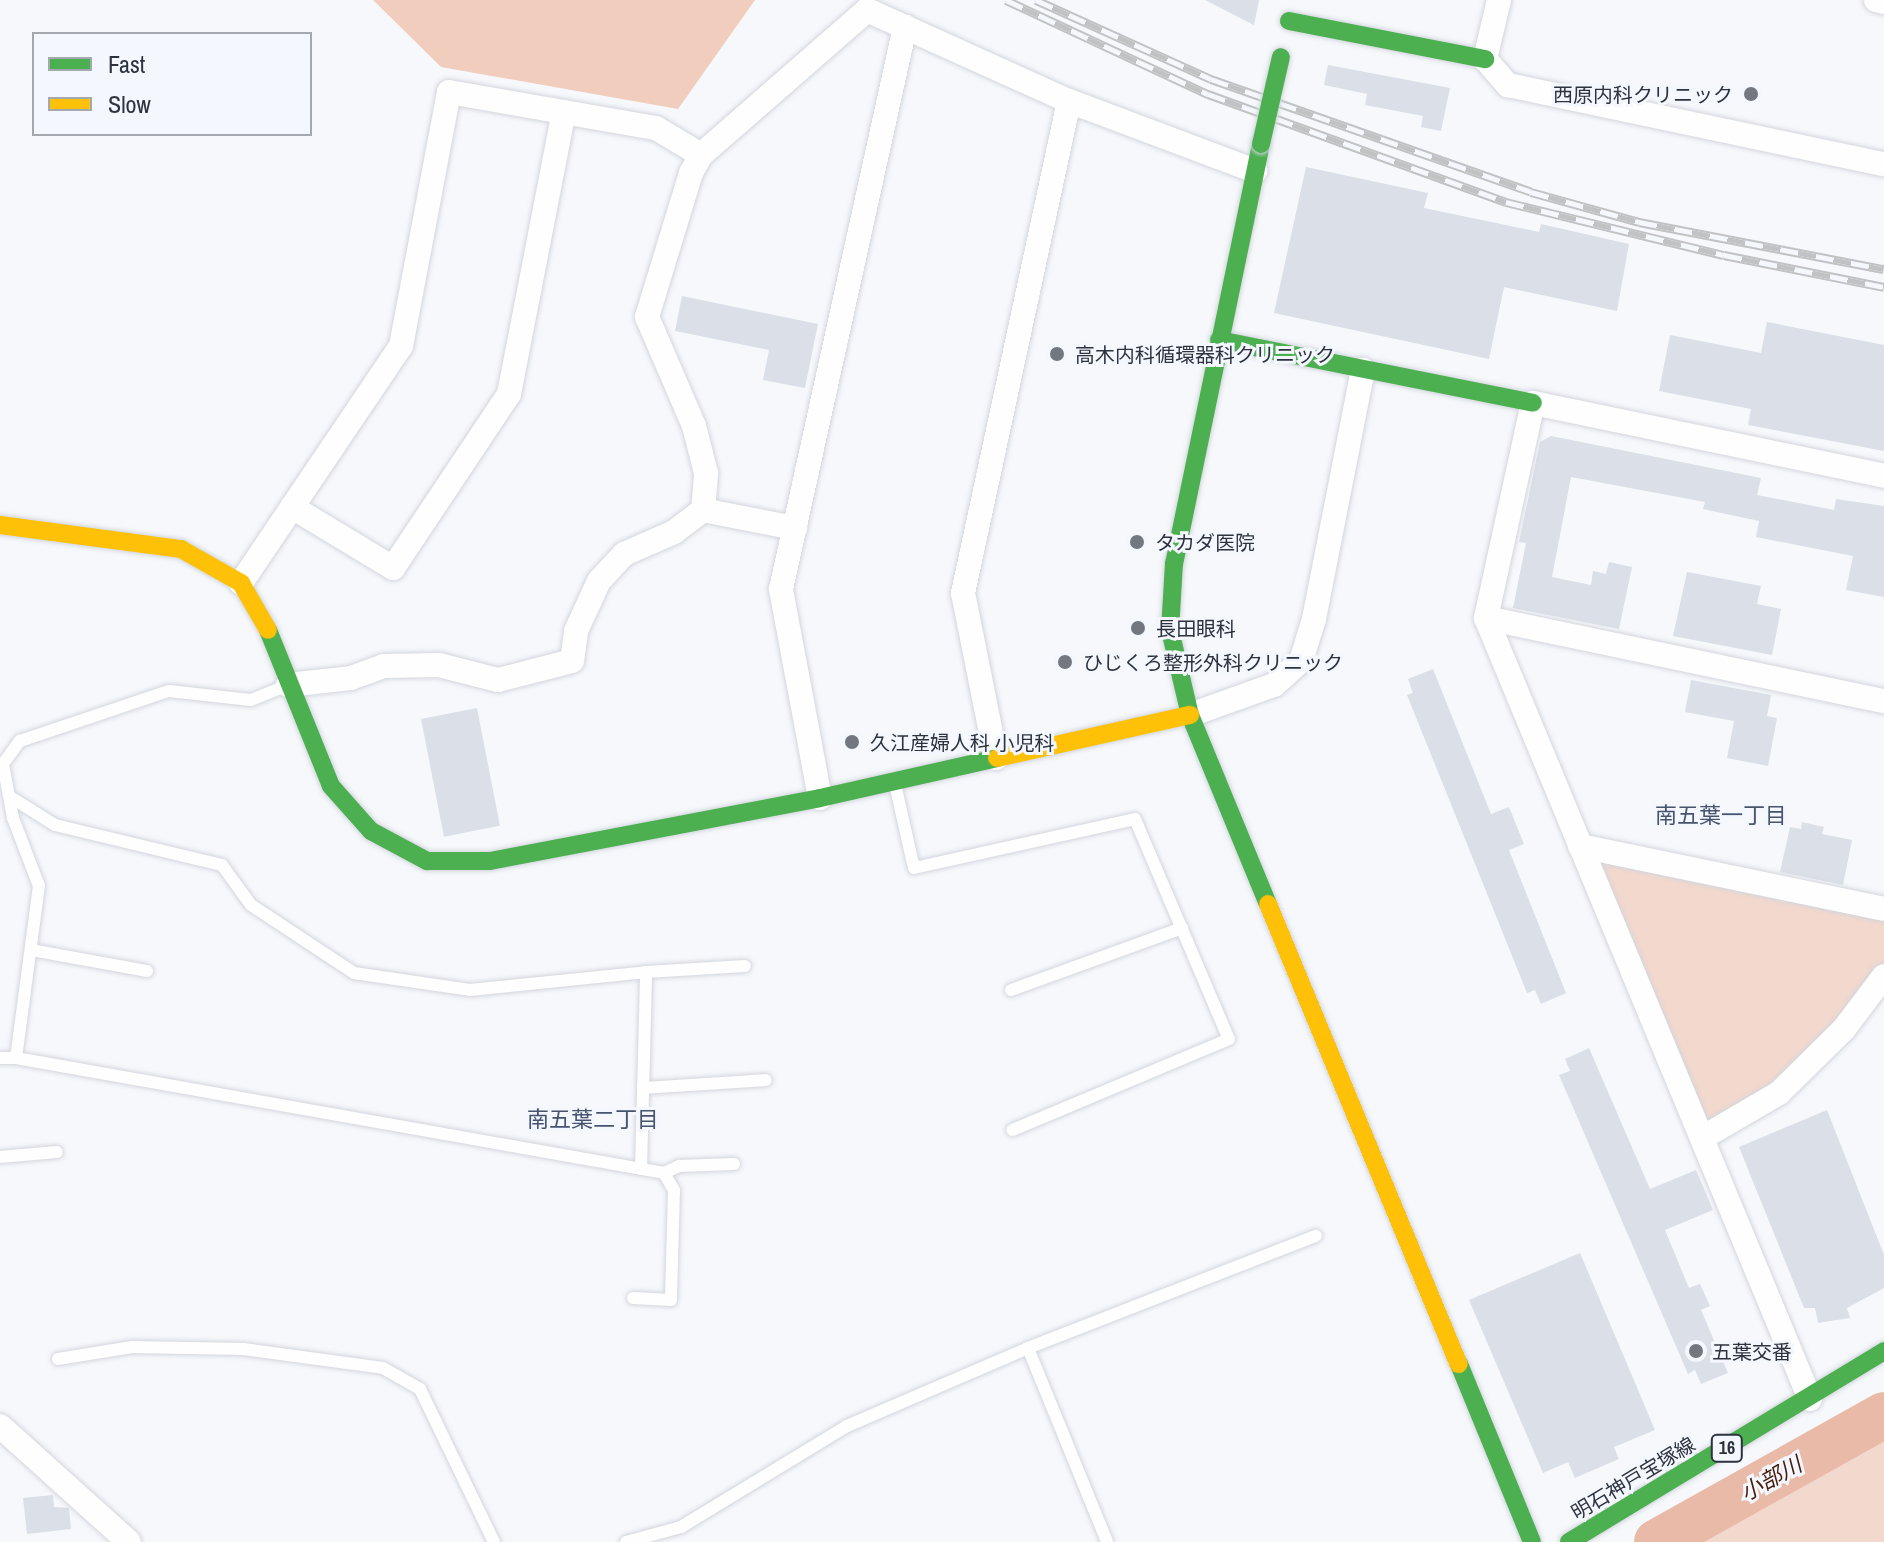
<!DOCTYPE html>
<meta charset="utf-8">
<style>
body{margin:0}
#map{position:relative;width:1884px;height:1542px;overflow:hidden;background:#f6f8fb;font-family:"Archivo Narrow","Noto Sans JP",sans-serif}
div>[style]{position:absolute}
.green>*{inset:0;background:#f3d8cd}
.forest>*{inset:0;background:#f1cdbe}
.river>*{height:46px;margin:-23px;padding:0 23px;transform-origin:23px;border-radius:23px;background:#e9baa8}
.building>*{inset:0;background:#dbdfe7;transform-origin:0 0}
.roads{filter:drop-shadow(0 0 2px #d2d6dd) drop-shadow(0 0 2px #d2d6dd)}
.lane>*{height:12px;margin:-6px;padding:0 6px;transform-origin:6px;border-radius:6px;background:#fefefe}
.street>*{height:24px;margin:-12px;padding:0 12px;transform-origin:12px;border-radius:12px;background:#fefefe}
.fast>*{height:18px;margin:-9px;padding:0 9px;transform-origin:9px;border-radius:9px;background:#4caf50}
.slow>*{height:18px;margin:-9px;padding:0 9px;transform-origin:9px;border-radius:9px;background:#ffc107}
.rail>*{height:9px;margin-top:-4.5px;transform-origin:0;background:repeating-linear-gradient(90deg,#f4f7fd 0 18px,#c0c2c3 0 36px);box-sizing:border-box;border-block:2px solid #c0c2c3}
.bridges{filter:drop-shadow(0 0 2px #d2d6dd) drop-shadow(0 0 2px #d2d6dd)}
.fast-bridge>*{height:18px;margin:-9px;padding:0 9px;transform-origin:9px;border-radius:9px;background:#4caf50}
.dots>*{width:22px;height:22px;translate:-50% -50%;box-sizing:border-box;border:4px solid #f4f7fd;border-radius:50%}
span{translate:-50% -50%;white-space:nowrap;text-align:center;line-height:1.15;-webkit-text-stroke:6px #f4f7fd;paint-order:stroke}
.shield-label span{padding:2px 6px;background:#f4f7fd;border:2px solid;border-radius:6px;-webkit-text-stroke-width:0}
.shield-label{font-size:18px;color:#2c323e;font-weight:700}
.poi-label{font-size:20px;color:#2c323e}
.right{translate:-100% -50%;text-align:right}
.left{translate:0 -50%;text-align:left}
.street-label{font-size:20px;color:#2c323e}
.neighbourhood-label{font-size:22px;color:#47546e}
.water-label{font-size:22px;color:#461c08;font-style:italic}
.legend{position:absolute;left:32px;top:32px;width:280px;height:104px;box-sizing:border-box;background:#f4f7fd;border:2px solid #a4a8b1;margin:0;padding:10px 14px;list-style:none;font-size:24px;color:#2c323e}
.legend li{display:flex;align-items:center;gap:16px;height:40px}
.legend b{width:40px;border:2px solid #a4a8b1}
</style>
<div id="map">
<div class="green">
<div style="clip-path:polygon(1580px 846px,1884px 909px,1884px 976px,1844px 1029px,1702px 1138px)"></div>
<div style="clip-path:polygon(1884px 1431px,1884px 1542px,1682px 1542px,1739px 1506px)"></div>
</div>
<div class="forest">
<div style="clip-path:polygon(373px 0,755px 0,678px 109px,441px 67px)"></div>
</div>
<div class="river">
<div style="left:1657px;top:1542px;width:260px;rotate:-29.2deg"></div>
</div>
<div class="building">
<div style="clip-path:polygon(1205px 0,1259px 0,1254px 25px)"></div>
<div style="clip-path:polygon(1328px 65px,1450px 88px,1441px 131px,1421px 127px,1423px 116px,1365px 105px,1367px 94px,1324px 85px)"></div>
<div style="clip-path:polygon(1306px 167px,1428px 193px,1424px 208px,1539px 232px,1541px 224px,1629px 244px,1617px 311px,1504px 287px,1489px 359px,1274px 313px)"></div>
<div style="clip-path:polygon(682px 296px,818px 324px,805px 388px,763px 380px,769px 350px,675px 331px)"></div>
<div style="clip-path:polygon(1767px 322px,1884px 345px,1884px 451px,1748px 425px,1751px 409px,1659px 391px,1670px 335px,1761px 353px)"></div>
<div style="clip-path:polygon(1551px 436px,1761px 478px,1757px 495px,1834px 510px,1836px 499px,1884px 506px,1884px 597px,1846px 590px,1853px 556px,1756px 537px,1759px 521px,1703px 509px,1705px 502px,1571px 477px,1552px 577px,1591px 585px,1593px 571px,1606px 574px,1609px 562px,1632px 567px,1619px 629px,1513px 608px,1526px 543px,1519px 542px,1540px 442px)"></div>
<div style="clip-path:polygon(1687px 572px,1761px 586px,1757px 604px,1781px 609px,1772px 655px,1673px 636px)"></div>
<div style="clip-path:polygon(1433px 669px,1491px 814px,1509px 807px,1524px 844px,1509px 850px,1566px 993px,1541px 1004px,1535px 990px,1527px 993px,1407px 695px,1413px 693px,1408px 679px)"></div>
<div style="clip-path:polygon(1691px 680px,1771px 695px,1767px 716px,1777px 718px,1768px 766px,1727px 758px,1734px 721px,1685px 712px)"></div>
<div style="left:477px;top:708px;width:120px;height:57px;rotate:79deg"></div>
<div style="clip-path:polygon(1802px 822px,1824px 827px,1822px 834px,1852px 840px,1843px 885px,1780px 872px,1790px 827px,1801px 829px)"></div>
<div style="clip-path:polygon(1589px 1048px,1650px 1189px,1696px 1170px,1713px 1210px,1665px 1230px,1689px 1288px,1700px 1284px,1710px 1306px,1701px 1310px,1728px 1373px,1701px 1384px,1695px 1370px,1688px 1374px,1559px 1075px,1570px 1071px,1565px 1059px)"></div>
<div style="clip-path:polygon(1827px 1110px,1884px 1255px,1884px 1288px,1847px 1308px,1850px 1318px,1818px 1323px,1815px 1308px,1804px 1308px,1739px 1147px)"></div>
<div style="clip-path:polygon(1580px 1253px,1655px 1430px,1614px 1447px,1619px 1459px,1575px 1478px,1568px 1462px,1543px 1473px,1469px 1300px)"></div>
<div style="clip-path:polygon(53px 1495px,54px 1507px,69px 1508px,71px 1529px,27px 1534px,23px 1498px)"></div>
</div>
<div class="roads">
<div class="lane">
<div style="left:895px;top:784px;width:86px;rotate:77.3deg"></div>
<div style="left:914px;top:868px;width:226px;rotate:-12.5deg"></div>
<div style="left:1135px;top:819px;width:239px;rotate:66.9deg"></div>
<div style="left:1229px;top:1039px;width:235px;rotate:157.2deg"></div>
<div style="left:12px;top:798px;width:51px;rotate:32.1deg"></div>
<div style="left:55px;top:825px;width:172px;rotate:13.5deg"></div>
<div style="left:222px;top:865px;width:49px;rotate:54.1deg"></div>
<div style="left:251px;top:905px;width:123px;rotate:33.4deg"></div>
<div style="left:354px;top:973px;width:117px;rotate:8.3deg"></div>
<div style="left:470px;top:990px;width:177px;rotate:-5.8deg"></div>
<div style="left:646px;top:972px;width:99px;rotate:-3.5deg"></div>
<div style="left:31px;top:950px;width:118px;rotate:10.3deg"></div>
<div style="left:1011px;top:990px;width:182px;rotate:-19.9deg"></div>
<div style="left:0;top:1058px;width:16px"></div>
<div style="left:16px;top:1058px;width:658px;rotate:10.06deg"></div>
<div style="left:664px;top:1173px;width:20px;rotate:60deg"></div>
<div style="left:674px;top:1190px;width:110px;rotate:91.6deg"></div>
<div style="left:671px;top:1300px;width:38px;rotate:-177deg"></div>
<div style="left:16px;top:1058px;width:174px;rotate:-82.4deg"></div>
<div style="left:39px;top:886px;width:73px;rotate:-110.9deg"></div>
<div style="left:13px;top:818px;width:55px;rotate:-100.5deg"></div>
<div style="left:3px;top:764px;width:29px;rotate:-54deg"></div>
<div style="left:20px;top:741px;width:157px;rotate:-18.6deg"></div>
<div style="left:169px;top:691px;width:82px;rotate:6.3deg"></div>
<div style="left:251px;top:700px;width:40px;rotate:-22deg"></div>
<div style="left:643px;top:1088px;width:123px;rotate:-3.7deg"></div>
<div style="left:0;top:1157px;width:57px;rotate:-5deg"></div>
<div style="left:641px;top:1169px;width:197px;rotate:-88.5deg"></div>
<div style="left:664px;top:1173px;width:17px;rotate:-25deg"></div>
<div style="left:679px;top:1166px;width:55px;rotate:-2.1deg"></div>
<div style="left:1028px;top:1348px;width:209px;rotate:67.8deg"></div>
<div style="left:58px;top:1359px;width:75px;rotate:-9.2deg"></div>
<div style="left:132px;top:1347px;width:111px;rotate:1deg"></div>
<div style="left:243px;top:1349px;width:141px;rotate:7.7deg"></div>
<div style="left:383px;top:1368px;width:43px;rotate:29.6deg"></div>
<div style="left:420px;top:1389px;width:170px;rotate:64.2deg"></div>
<div style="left:626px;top:1542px;width:57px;rotate:-15.3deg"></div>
<div style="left:681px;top:1527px;width:194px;rotate:-31.3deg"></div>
<div style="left:847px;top:1426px;width:197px;rotate:-23.3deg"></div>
<div style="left:1028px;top:1348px;width:309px;rotate:-21.3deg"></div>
</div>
<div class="street">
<div style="left:1499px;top:0;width:61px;rotate:103.3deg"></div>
<div style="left:1485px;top:59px;width:35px;rotate:49deg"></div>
<div style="left:1508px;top:85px;width:384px;rotate:11.9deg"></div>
<div style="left:1876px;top:0;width:8px;rotate:14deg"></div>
<div style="left:292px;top:507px;width:118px;rotate:31.1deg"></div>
<div style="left:393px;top:568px;width:209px;rotate:-56.3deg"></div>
<div style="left:509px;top:394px;width:287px;rotate:-79deg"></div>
<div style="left:703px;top:510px;width:94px;rotate:11.1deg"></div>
<div style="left:241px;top:583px;width:286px;rotate:-56deg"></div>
<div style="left:401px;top:346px;width:258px;rotate:-79.3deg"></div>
<div style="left:449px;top:92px;width:210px;rotate:9.9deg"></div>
<div style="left:656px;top:128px;width:52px;rotate:31deg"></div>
<div style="left:701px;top:155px;width:220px;rotate:-41.1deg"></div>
<div style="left:867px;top:10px;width:222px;rotate:24.3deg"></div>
<div style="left:1069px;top:101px;width:199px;rotate:20.6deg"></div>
<div style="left:1486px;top:618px;width:407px;rotate:11.8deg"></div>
<div style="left:288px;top:685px;width:63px;rotate:-6.3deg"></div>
<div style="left:351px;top:678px;width:35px;rotate:-20deg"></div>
<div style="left:384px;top:666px;width:55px;rotate:-1deg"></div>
<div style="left:439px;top:665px;width:61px;rotate:14.3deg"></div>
<div style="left:498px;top:680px;width:76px;rotate:-14.4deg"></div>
<div style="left:572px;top:661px;width:30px;rotate:-82deg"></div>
<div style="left:576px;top:631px;width:55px;rotate:-65.3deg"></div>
<div style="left:599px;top:581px;width:37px;rotate:-47deg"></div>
<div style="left:624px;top:554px;width:55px;rotate:-23.7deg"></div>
<div style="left:674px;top:532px;width:36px;rotate:-37deg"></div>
<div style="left:703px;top:510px;width:37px;rotate:-85deg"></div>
<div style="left:706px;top:473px;width:49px;rotate:-104.3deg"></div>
<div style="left:694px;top:426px;width:119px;rotate:-113.3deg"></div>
<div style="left:647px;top:317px;width:151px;rotate:-73deg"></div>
<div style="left:691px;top:173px;width:21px;rotate:-61deg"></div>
<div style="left:1190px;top:715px;width:89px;rotate:-19.7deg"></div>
<div style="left:1274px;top:685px;width:36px;rotate:-42deg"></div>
<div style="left:1301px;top:661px;width:44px;rotate:-72.8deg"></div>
<div style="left:1314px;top:619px;width:254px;rotate:-78.9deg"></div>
<div style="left:996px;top:758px;width:168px;rotate:-101.3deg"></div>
<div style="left:963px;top:593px;width:503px;rotate:-77.84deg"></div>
<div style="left:820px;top:798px;width:213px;rotate:-100.6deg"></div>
<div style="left:781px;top:589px;width:576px;rotate:-77.56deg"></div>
<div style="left:1580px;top:846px;width:310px;rotate:11.7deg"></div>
<div style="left:1702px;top:1138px;width:89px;rotate:-30.3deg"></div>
<div style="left:1779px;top:1093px;width:91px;rotate:-44.6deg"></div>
<div style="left:1844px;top:1029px;width:66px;rotate:-53deg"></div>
<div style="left:1810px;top:1399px;width:846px;rotate:-112.53deg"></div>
<div style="left:1486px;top:618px;width:220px;rotate:-77.7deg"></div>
<div style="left:1533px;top:403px;width:359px;rotate:11.7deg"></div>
<div style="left:0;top:1426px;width:173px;rotate:42deg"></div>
</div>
<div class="fast">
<div style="left:1289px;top:21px;width:200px;rotate:11deg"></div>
<div style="left:1261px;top:144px;width:428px;rotate:101.7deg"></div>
<div style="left:1174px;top:563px;width:67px;rotate:93.4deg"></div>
<div style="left:1170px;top:630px;width:87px;rotate:76.8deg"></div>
<div style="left:1190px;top:715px;width:204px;rotate:67.6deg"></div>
<div style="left:1219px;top:340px;width:320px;rotate:11.3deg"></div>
<div style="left:268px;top:630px;width:168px;rotate:68deg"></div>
<div style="left:331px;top:786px;width:60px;rotate:48.4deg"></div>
<div style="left:371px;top:831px;width:64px;rotate:28.2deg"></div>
<div style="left:427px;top:861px;width:63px"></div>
<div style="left:490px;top:861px;width:336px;rotate:-10.8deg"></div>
<div style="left:820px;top:798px;width:181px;rotate:-12.7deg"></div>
<div style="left:1459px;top:1364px;width:192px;rotate:67.7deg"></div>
<div style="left:1569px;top:1542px;width:368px;rotate:-31.2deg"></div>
</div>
<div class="slow">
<div style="left:0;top:525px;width:183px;rotate:7.6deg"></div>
<div style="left:181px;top:549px;width:69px;rotate:29.5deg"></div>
<div style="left:241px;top:583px;width:54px;rotate:60.1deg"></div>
<div style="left:997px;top:758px;width:198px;rotate:-12.6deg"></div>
<div style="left:1268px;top:904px;width:498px;rotate:67.5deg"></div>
</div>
</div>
<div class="rail">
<div style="left:1006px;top:0;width:223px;rotate:25deg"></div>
<div style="left:1208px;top:94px;width:317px;rotate:19.9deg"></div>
<div style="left:1506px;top:202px;width:224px;rotate:13.7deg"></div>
<div style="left:1724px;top:255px;width:163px;rotate:11.3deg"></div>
<div style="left:1036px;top:0;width:192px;rotate:24.3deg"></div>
<div style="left:1211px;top:79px;width:339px;rotate:19.4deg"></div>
<div style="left:1531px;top:192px;width:112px;rotate:15.5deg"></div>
<div style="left:1639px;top:222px;width:249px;rotate:10.9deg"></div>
</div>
<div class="bridges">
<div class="fast-bridge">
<div style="left:1261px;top:144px;width:89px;rotate:-77.1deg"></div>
</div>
</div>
<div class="dots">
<div style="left:1751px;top:94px;background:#737780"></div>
<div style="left:1057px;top:354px;background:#737780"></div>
<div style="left:1137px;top:542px;background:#737780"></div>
<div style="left:1138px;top:628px;background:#737780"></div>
<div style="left:1065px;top:662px;background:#737780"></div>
<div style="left:852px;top:742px;background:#737780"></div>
<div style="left:1696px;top:1351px;background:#737780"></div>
</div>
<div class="shield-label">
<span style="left:1727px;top:1448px">16</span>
</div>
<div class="poi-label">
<span class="right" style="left:1733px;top:94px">西原内科クリニック</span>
<span class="left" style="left:1075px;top:354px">高木内科循環器科クリニック</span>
<span class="left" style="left:1155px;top:542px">タカダ医院</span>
<span class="left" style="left:1156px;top:628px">長田眼科</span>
<span class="left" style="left:1083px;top:662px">ひじくろ整形外科クリニック</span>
<span class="left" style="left:870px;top:742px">久江産婦人科 小児科</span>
<span class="left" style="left:1712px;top:1351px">五葉交番</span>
</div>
<div class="street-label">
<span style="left:1633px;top:1478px;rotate:-31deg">明石神戸宝塚線</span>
</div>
<div class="neighbourhood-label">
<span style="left:1721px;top:816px">南五葉一丁目</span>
<span style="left:593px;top:1120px">南五葉二丁目</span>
</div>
<div class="water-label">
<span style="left:1771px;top:1479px;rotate:-29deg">小部川</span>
</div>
<ul class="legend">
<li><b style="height:10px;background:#4caf50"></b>Fast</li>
<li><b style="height:10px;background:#ffc107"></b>Slow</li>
</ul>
</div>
